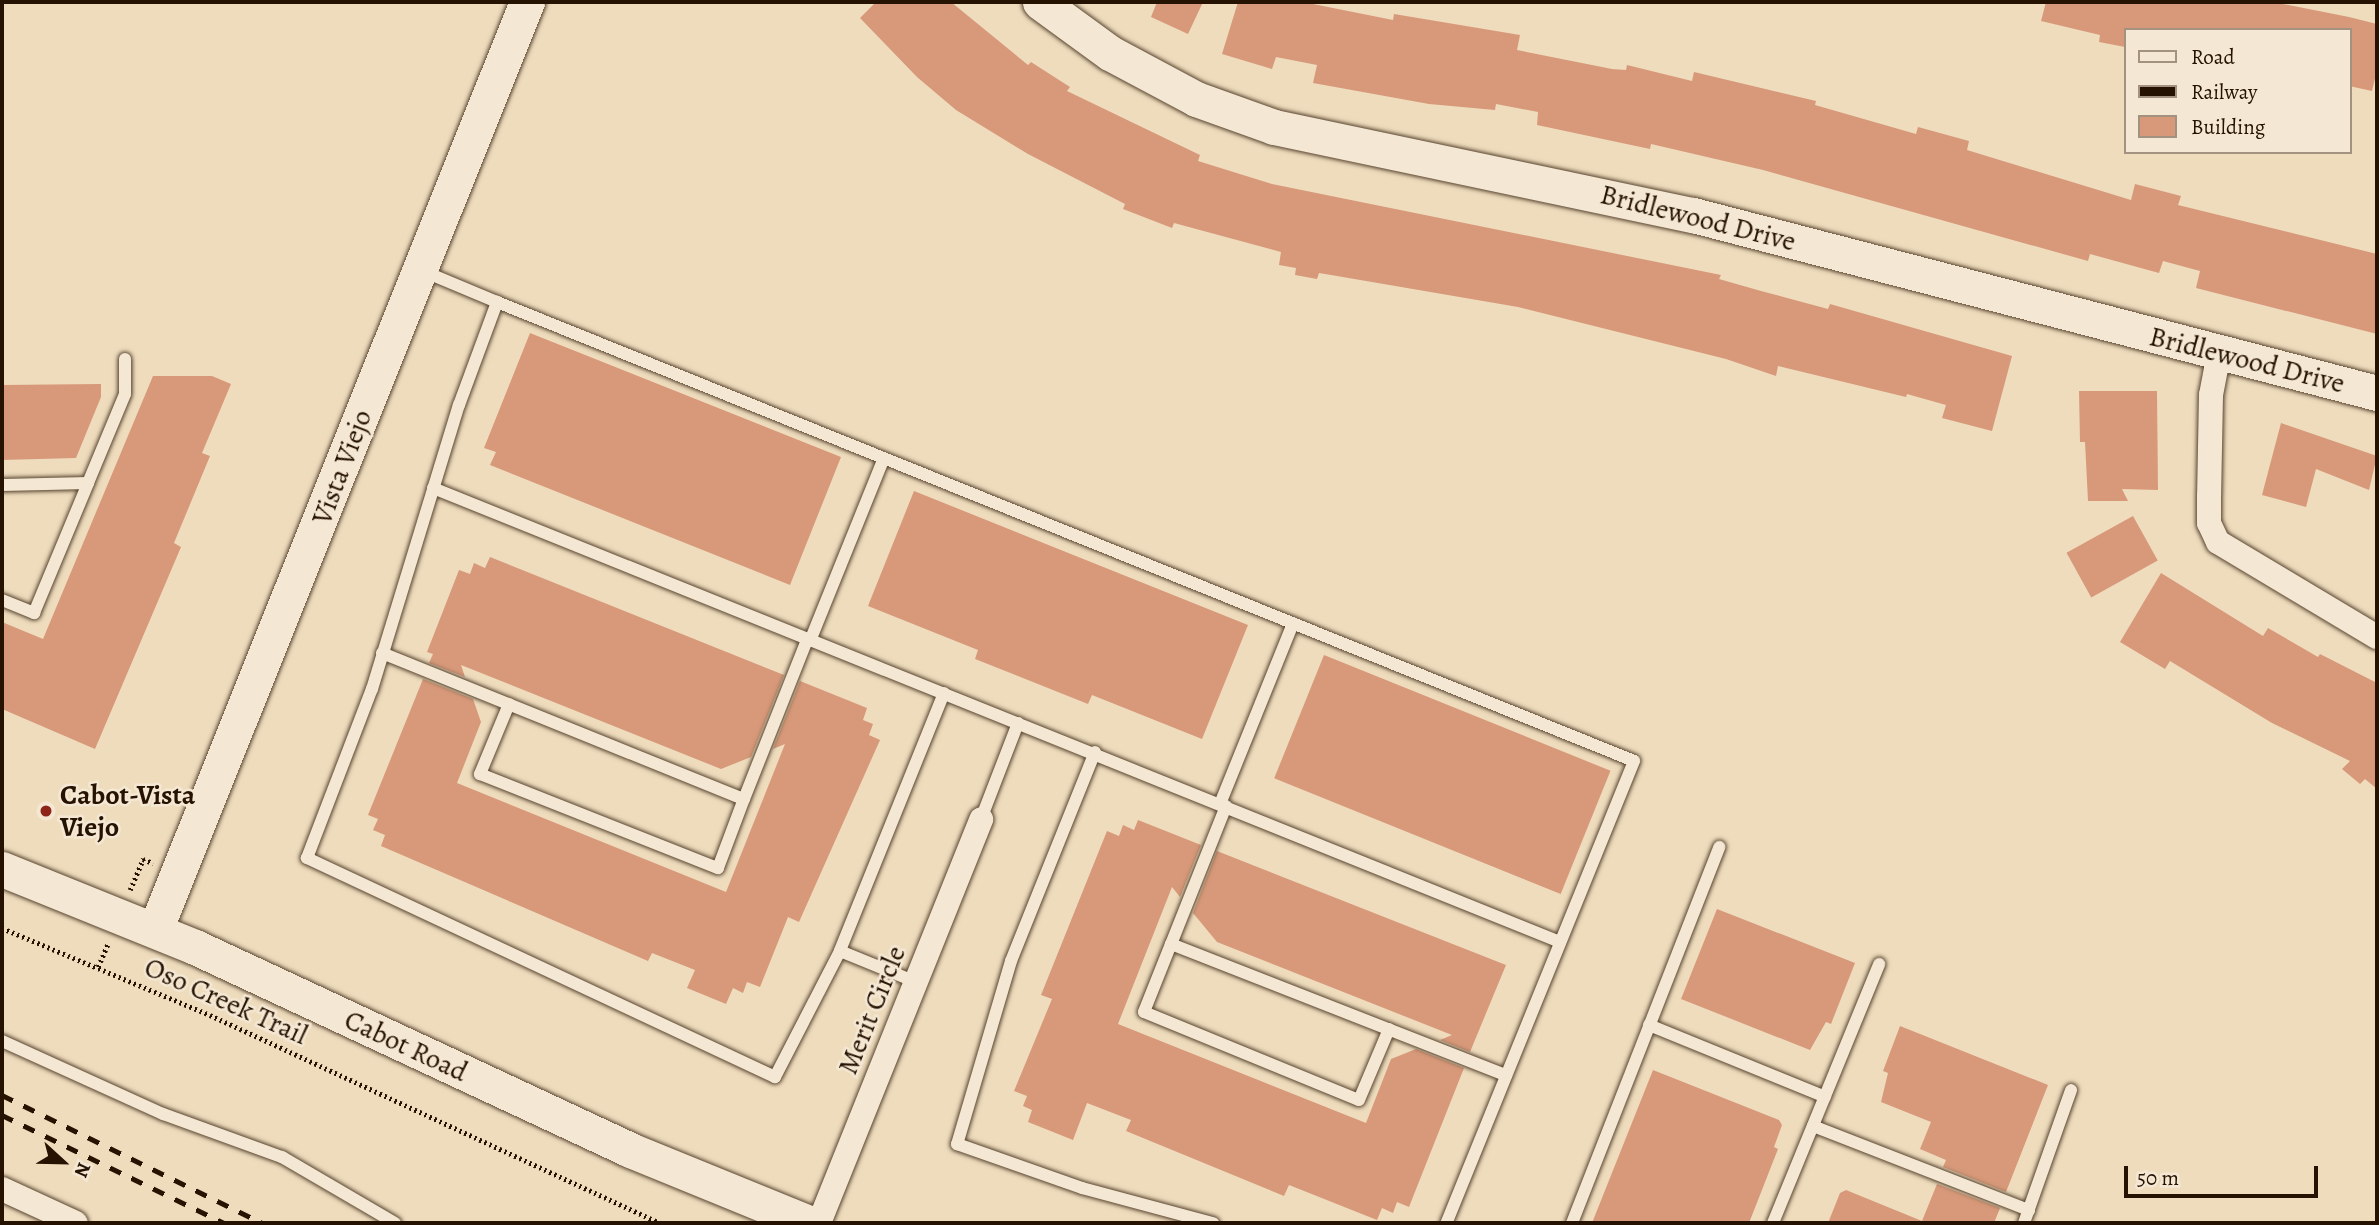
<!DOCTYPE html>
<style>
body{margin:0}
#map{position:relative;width:2379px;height:1225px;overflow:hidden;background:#eedcbd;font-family:Alegreya,serif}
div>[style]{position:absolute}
.building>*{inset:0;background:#d7997a;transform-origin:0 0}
.path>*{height:4.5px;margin-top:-2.25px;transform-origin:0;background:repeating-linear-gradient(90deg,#261200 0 2px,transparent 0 5.5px)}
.roads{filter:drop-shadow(0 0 2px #58442f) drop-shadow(0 0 2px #58442f)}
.lane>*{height:12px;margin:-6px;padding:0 6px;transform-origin:6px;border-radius:6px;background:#f4e8d4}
.street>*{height:24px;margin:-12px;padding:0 12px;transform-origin:12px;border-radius:12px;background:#f4e8d4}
.secondary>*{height:35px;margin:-17.5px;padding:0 17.5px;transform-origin:17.5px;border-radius:17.5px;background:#f4e8d4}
.rail>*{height:5px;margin-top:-2.5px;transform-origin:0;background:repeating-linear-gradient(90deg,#261200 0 12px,transparent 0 24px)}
.dots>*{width:19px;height:19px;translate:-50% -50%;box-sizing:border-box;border:4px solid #f4e8d4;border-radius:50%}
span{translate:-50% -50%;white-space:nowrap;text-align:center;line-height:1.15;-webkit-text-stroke:5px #f4e8d4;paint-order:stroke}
.street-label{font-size:28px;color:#261200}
.poi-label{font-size:28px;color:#261200;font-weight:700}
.left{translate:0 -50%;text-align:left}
.frame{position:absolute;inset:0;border:4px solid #261200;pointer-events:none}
.legend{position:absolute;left:2124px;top:28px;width:228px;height:126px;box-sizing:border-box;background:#f4e8d4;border:2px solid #a2927f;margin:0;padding:9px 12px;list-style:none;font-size:21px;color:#261200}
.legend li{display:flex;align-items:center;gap:14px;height:35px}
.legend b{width:35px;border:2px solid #a2927f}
.north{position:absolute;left:28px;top:1127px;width:70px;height:70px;-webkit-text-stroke:5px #f4e8d4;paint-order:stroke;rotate:112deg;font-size:19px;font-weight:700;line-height:28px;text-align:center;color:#261200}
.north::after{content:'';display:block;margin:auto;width:24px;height:32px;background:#261200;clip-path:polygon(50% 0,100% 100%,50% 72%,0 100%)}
.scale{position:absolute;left:2124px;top:1166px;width:194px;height:32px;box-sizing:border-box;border:4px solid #261200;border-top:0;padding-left:9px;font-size:21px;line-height:24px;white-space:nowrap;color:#261200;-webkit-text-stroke:5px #f4e8d4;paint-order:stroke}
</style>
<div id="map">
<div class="building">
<div style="clip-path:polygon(876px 2px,951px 2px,1028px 65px,1031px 62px,1070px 87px,1067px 91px,1200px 155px,1198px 161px,1272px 184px,1721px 275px,1719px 279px,1761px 291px,1828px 309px,1830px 304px,2012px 356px,1992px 431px,1942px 418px,1946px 405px,1907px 394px,1906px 397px,1778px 366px,1776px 376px,1726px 359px,1518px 307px,1331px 275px,1319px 273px,1317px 279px,1295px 275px,1296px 268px,1279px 265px,1281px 252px,1174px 223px,1172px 228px,1123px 209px,1125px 204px,1028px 154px,956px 110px,917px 77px,860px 18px)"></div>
<div style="clip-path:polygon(1157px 2px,1203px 2px,1188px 34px,1151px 17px)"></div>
<div style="clip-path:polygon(1238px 2px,1303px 2px,1393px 20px,1394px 14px,1520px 35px,1517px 50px,1612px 69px,1626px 70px,1627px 65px,1692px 81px,1694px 72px,1816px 101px,1815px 105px,1916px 134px,1918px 127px,1969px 141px,1967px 150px,2131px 200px,2135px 184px,2181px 196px,2178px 205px,2377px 254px,2377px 334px,2196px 288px,2200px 271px,2163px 261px,2159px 273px,2090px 254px,2088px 261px,1763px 170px,1651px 144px,1650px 149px,1537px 125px,1538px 112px,1496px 104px,1495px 110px,1429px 104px,1313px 83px,1317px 65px,1276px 57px,1272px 69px,1222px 54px)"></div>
<div style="clip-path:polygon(2046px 2px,2273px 2px,2349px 17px,2377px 24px,2377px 70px,2372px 91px,2349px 86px,2349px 30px,2125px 30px,2125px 47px,2099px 42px,2100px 35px,2041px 21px)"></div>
<div style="clip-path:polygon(530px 333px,841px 457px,790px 585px,490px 465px,496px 452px,484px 448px)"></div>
<div style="clip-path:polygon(153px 376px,212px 376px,231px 384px,202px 453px,210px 456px,174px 543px,181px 547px,95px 749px,2px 709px,2px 622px,43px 639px)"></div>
<div style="clip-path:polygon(101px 384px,101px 397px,76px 458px,2px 460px,2px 385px)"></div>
<div style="clip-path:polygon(2079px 391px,2157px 391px,2158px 490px,2122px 489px,2128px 501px,2088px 501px,2085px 442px,2080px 442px)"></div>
<div style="clip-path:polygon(2281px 423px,2377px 456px,2369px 490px,2316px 469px,2306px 507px,2262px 495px)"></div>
<div style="clip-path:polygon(914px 491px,1248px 625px,1202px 739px,1092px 695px,1088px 704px,975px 659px,978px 650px,868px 606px)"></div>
<div style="left:2133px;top:516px;width:51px;height:76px;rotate:61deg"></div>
<div style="clip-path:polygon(490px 557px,784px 675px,751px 757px,721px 769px,461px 665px,465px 677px,429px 663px,433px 654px,427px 652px,459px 570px,470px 574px,474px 563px,485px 568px)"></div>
<div style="clip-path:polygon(2161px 573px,2263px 636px,2268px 628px,2318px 657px,2320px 654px,2377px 683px,2377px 789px,2365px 779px,2360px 784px,2342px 769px,2350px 761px,2272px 723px,2170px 661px,2165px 669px,2120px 642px)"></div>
<div style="left:1324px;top:655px;width:309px;height:133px;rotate:22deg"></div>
<div style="clip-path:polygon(423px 679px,473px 699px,481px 722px,457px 783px,726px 892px,785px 744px,773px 749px,800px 681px,867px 708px,863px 720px,873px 724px,869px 735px,880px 740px,799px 922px,788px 917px,760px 987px,747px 982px,743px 993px,733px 988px,726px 1004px,687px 988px,695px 970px,652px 953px,648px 961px,381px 846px,385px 835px,373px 830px,378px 819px,368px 815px)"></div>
<div style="clip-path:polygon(1138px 820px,1201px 845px,1180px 897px,1172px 887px,1118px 1024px,1366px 1123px,1391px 1059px,1416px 1049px,1464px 1068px,1409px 1207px,1397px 1202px,1393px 1213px,1382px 1208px,1377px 1220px,1289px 1185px,1284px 1196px,1126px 1131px,1131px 1120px,1087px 1103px,1073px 1140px,1028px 1122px,1032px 1110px,1023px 1106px,1027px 1096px,1014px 1091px,1052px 999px,1041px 995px,1107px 831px,1119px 836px,1123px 825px,1134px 830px)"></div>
<div style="clip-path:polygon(1217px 851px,1506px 965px,1470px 1052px,1440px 1040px,1452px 1035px,1217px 942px,1193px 913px)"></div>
<div style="clip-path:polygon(1717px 909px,1855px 963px,1831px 1024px,1826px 1022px,1810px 1050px,1681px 999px)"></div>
<div style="clip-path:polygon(1900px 1026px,2048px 1085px,2006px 1192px,1943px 1167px,1946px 1160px,1920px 1149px,1931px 1122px,1881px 1102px,1888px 1073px,1883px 1071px)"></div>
<div style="clip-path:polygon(1653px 1070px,1779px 1120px,1782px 1125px,1774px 1147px,1778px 1149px,1749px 1223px,1592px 1223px)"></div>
<div style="clip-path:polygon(1937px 1184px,2000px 1208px,1994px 1223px,1828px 1223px,1840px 1193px,1846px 1190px,1922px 1221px)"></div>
</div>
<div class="path">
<div style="left:130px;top:890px;width:34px;rotate:-67deg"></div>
<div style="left:143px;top:859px;width:11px;rotate:22deg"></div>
<div style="left:2px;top:928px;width:225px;rotate:22.7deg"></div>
<div style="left:210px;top:1015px;width:497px;rotate:24.8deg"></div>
<div style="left:98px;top:967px;width:26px;rotate:-67deg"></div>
</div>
<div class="roads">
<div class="lane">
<div style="left:423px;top:271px;width:80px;rotate:22.7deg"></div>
<div style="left:2px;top:485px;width:86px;rotate:-1.3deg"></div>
<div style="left:88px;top:483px;width:96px;rotate:-67.4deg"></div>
<div style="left:125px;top:394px;width:35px;rotate:-90deg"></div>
<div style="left:433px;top:488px;width:1215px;rotate:21.94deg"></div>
<div style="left:2px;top:600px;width:35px;rotate:22deg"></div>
<div style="left:34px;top:613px;width:141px;rotate:-67.4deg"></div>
<div style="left:810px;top:641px;width:197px;rotate:-68deg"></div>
<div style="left:382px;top:653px;width:390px;rotate:22deg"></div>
<div style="left:744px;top:799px;width:171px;rotate:-68.4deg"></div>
<div style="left:944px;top:693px;width:278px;rotate:112deg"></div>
<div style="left:840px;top:951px;width:142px;rotate:117.3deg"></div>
<div style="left:775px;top:1077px;width:517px;rotate:-154.92deg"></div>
<div style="left:307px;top:858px;width:181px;rotate:-69deg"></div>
<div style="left:372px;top:689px;width:297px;rotate:-73deg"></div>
<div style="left:459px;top:405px;width:110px;rotate:-69.7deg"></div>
<div style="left:497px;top:302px;width:1226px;rotate:21.98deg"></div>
<div style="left:1634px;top:761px;width:499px;rotate:112.1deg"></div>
<div style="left:509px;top:704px;width:76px;rotate:112.5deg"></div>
<div style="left:480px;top:774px;width:256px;rotate:21.6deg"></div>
<div style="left:718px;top:868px;width:74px;rotate:-69.4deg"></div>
<div style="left:1095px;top:752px;width:225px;rotate:111.9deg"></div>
<div style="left:1011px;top:961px;width:191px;rotate:106.4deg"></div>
<div style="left:957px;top:1144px;width:133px;rotate:19.4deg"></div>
<div style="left:1082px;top:1188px;width:136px;rotate:15deg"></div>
<div style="left:1220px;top:804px;width:195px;rotate:-68deg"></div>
<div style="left:1226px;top:806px;width:149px;rotate:111.7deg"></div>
<div style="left:1171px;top:944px;width:360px;rotate:21.4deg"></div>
<div style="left:981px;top:819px;width:103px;rotate:-68.9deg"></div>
<div style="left:1171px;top:944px;width:73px;rotate:111.7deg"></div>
<div style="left:1144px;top:1012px;width:232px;rotate:22.3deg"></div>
<div style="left:1359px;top:1100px;width:77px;rotate:-67.1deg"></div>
<div style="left:840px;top:951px;width:82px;rotate:22.2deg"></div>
<div style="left:1649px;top:1025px;width:190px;rotate:22.2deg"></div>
<div style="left:2px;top:1041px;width:177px;rotate:24.4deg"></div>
<div style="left:163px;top:1114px;width:127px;rotate:19.9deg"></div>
<div style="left:282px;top:1157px;width:131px;rotate:30.3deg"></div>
<div style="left:1813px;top:1126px;width:232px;rotate:21.3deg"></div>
<div style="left:1572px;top:1223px;width:404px;rotate:-68.6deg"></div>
<div style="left:1773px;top:1223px;width:280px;rotate:-67.7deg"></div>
<div style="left:2024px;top:1223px;width:141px;rotate:-70.5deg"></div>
</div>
<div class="street">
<div style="left:2219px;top:353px;width:43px;rotate:100.8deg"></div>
<div style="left:2211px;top:395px;width:101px;rotate:91.1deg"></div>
<div style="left:2209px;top:496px;width:27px;rotate:90deg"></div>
<div style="left:2209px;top:523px;width:21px;rotate:65deg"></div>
<div style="left:2218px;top:542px;width:185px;rotate:30.9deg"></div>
<div style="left:2px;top:1189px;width:81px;rotate:24.7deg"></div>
<div style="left:819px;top:1223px;width:435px;rotate:-68.1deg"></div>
</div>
<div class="secondary">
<div style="left:1040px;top:2px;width:87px;rotate:36.1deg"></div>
<div style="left:1110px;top:53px;width:98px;rotate:28.1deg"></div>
<div style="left:1196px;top:99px;width:83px;rotate:19.7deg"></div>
<div style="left:1274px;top:127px;width:428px;rotate:11.9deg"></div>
<div style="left:1693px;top:215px;width:707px;rotate:14.59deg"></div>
<div style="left:2px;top:869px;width:208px;rotate:22deg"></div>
<div style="left:195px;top:947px;width:480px;rotate:25deg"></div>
<div style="left:630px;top:1150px;width:193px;rotate:22.2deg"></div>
<div style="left:155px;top:930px;width:1000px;rotate:-68.16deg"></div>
</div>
</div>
<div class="rail">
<div style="left:2px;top:1095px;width:290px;rotate:26.2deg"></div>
<div style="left:2px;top:1115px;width:247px;rotate:25.9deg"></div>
</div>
<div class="dots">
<div style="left:46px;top:811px;background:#8f2418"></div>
</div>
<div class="street-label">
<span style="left:1698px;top:218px;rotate:14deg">Bridlewood Drive</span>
<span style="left:2247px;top:360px;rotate:14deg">Bridlewood Drive</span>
<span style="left:342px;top:467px;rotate:-69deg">Vista Viejo</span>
<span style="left:226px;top:1001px;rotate:24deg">Oso Creek Trail</span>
<span style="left:872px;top:1010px;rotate:-68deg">Merit Circle</span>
<span style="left:406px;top:1046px;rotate:25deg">Cabot Road</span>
</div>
<div class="poi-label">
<span class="left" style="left:60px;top:811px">Cabot-Vista<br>Viejo</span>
</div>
<div class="frame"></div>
<ul class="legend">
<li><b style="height:9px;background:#f4e8d4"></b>Road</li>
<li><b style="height:9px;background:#261200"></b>Railway</li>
<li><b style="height:19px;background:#d7997a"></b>Building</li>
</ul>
<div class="north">N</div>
<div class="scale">50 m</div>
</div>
